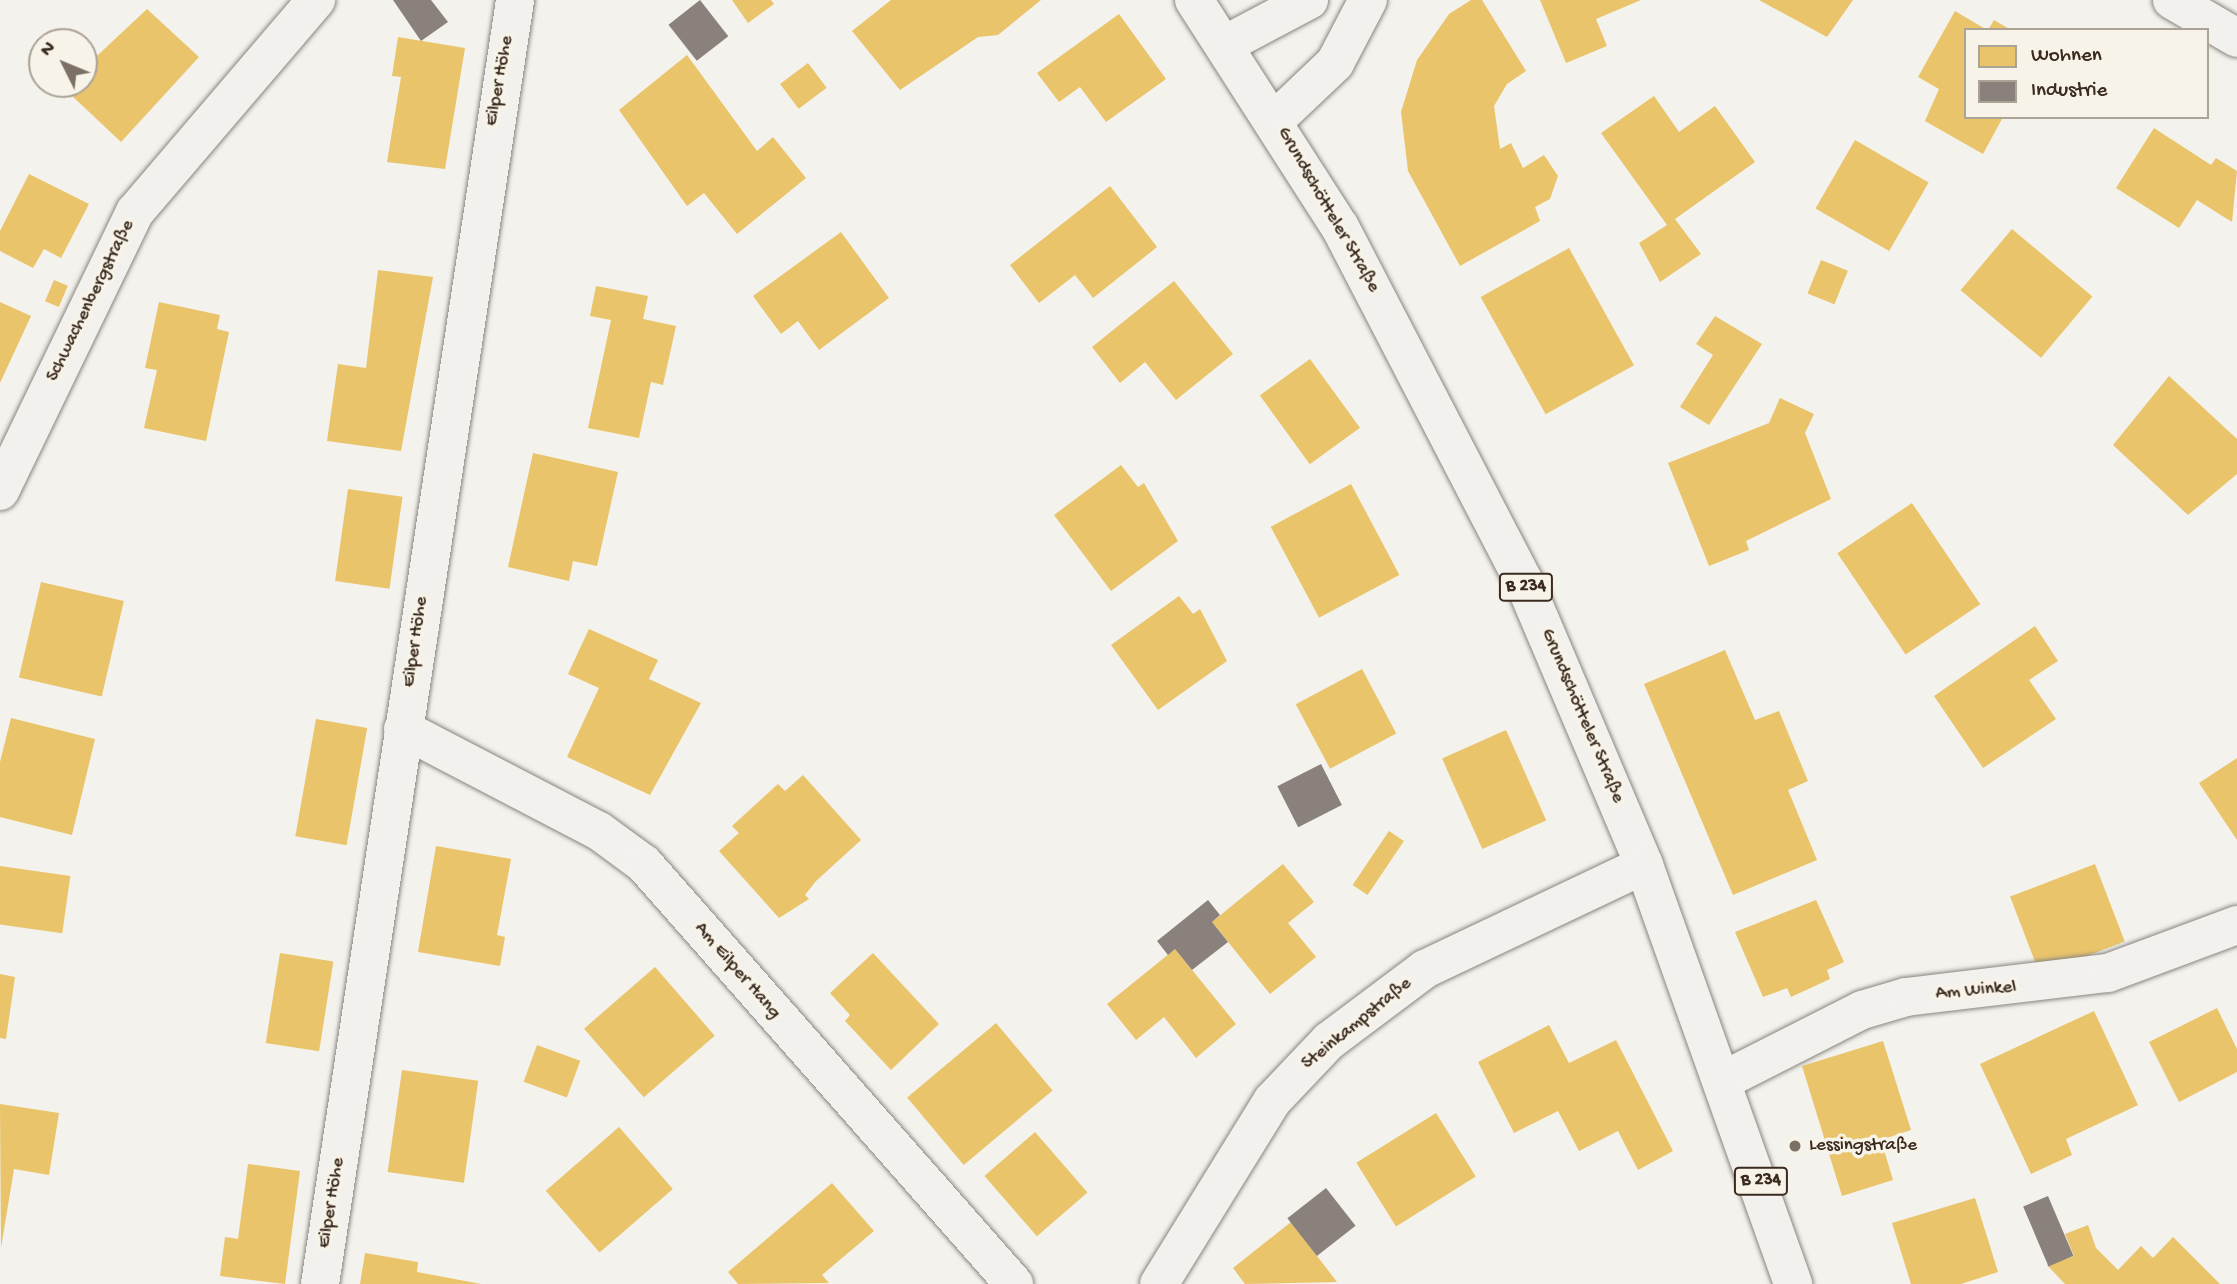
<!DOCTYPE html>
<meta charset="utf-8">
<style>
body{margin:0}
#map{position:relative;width:2237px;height:1284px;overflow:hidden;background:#f4f2ec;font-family:"Gochi Hand",sans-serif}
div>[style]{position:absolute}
.homes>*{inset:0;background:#e9c46a;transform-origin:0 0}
.industry>*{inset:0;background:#8a817c;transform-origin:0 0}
.roads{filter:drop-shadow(0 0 2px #898580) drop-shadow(0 0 2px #898580)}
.minor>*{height:38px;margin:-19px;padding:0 19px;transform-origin:19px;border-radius:19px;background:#f2f1ed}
.major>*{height:38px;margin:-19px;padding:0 19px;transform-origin:19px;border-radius:19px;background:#f2f1ed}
.dots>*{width:19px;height:19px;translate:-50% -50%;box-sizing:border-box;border:4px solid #f7f3e8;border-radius:50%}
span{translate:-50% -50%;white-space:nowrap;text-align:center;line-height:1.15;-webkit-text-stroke:7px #f7f3e8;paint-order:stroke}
.shield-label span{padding:2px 5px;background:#f7f3e8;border:2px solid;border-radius:5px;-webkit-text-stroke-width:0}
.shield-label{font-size:18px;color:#3b2a1e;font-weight:700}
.street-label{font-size:19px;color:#3b2a1e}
.poi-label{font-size:19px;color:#3b2a1e}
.left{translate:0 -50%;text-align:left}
.legend{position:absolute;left:1964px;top:28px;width:245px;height:91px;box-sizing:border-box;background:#f7f3e8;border:2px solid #aca397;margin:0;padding:9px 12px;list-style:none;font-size:21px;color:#3b2a1e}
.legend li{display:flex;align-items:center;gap:14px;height:35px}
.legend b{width:35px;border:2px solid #aca397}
.north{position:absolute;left:28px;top:28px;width:70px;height:70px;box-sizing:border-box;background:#f7f3e8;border:2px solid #aca397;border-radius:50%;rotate:313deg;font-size:19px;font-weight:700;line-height:28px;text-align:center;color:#3b2a1e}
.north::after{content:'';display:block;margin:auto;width:24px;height:32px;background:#7c7066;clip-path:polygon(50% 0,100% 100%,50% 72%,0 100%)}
</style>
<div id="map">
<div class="homes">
<div style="clip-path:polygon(732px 0,771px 0,774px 4px,748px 23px)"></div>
<div style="clip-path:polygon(891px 0,1041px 0,998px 35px,978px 37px,900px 90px,852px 31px)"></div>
<div style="clip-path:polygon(1471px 0,1482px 0,1526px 71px,1507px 84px,1494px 106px,1500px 149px,1511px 143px,1523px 168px,1544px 155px,1558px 176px,1550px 199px,1535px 207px,1540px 221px,1460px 266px,1408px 171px,1401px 112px,1417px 60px,1449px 14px)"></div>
<div style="clip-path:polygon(1540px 0,1641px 0,1596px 19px,1607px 46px,1566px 63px)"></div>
<div style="clip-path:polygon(1759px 0,1853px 0,1827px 37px)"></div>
<div style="clip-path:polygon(147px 9px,199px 57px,121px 142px,70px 94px,75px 88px,70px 84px,84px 84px,84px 68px)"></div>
<div style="clip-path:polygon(1955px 11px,1987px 30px,1966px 30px,1966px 117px,2003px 117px,1983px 154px,1925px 121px,1939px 89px,1918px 77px)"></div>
<div style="clip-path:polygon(1119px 14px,1166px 79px,1106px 122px,1080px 87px,1059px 102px,1037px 73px)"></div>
<div style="clip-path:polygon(1994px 20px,2011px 30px,1988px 30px)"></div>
<div style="clip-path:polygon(398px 37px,465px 48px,445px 169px,387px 162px,401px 77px,392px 76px)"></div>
<div style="clip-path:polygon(687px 55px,757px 151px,773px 137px,806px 178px,737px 234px,704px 193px,687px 206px,619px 110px)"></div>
<div style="left:808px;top:63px;width:31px;height:35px;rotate:53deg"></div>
<div style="clip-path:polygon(1654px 96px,1679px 132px,1715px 106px,1755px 162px,1675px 219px,1701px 254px,1660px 282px,1639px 243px,1667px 225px,1601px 133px)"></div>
<div style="clip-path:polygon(2154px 128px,2211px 165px,2216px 158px,2237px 171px,2232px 222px,2197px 200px,2179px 228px,2116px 188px)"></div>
<div style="left:1855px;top:140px;width:85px;height:79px;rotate:30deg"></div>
<div style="clip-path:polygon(29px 174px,89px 204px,61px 258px,44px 249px,33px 268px,0 251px,0 231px)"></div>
<div style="clip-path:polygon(1110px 186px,1157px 247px,1093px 298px,1075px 275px,1039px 303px,1010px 265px)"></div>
<div style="left:2012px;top:229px;width:105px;height:80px;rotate:40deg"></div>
<div style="clip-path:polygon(841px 232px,889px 298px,819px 350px,798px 321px,781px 334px,753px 296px)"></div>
<div style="left:1569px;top:248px;width:134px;height:101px;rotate:61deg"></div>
<div style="left:1821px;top:260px;width:29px;height:36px;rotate:22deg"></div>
<div style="clip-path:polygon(378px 270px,433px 277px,401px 451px,327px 441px,338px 364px,366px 368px)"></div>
<div style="left:54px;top:280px;width:15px;height:23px;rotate:23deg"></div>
<div style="clip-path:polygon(1174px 281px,1233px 354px,1176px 400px,1145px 362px,1120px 383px,1092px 347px)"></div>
<div style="clip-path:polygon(596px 286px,648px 296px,643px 319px,676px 326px,663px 385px,651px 382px,639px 438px,588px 428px,611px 320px,590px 316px)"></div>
<div style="clip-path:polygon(0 302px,31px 316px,0 383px)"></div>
<div style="clip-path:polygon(159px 302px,220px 315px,217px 329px,229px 332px,206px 441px,144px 428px,157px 370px,145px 368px)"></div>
<div style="clip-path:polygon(1715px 316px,1762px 344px,1709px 425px,1680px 407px,1713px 355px,1696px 344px)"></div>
<div style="left:1310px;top:359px;width:85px;height:62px;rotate:54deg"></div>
<div style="clip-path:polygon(2169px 376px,2237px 439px,2237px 474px,2188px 515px,2113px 445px)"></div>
<div style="clip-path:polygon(1780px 398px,1814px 414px,1805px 433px,1831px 499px,1746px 541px,1749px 550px,1709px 566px,1668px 463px,1769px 423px)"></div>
<div style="clip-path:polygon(533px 453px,618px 472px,597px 566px,573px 561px,569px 581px,508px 567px)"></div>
<div style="clip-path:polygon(1121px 465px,1138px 487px,1144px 483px,1178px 541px,1111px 591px,1054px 515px)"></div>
<div style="left:1351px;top:484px;width:103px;height:91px;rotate:62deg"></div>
<div style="left:348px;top:489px;width:55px;height:93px;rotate:8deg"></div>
<div style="left:1912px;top:503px;width:122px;height:90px;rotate:56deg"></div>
<div style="left:41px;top:582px;width:85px;height:98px;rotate:13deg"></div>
<div style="clip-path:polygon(1179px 596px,1193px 614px,1200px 609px,1227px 661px,1158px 710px,1111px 645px)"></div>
<div style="clip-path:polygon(2035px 626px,2058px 661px,2029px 680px,2056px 719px,1983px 768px,1934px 696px)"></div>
<div style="clip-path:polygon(589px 629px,658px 660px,649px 679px,701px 703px,650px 795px,567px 757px,599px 688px,568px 674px)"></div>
<div style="clip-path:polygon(1725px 650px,1755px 720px,1779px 711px,1808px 781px,1788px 790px,1817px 860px,1733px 895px,1644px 684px)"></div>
<div style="left:1362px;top:669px;width:73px;height:75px;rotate:62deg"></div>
<div style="clip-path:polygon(11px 718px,95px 739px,72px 835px,0 817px,0 762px)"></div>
<div style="left:316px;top:719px;width:52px;height:119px;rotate:10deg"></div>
<div style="left:1506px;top:730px;width:99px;height:70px;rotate:66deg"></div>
<div style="clip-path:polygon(2237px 758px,2237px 840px,2199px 783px)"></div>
<div style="clip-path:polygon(803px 775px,861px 840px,816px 881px,805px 895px,809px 899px,779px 918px,719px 851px,739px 833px,732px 826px,778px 784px,785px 791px)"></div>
<div style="left:1389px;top:831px;width:18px;height:65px;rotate:34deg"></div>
<div style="clip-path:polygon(436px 846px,511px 859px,497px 935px,505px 937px,500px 966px,418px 952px)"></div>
<div style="clip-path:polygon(1283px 864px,1314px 902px,1288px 923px,1316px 957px,1270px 994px,1212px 922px)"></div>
<div style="left:2095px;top:864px;width:83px;height:91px;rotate:69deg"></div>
<div style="left:0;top:866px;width:71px;height:58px;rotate:8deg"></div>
<div style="clip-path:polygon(1816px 900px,1844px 962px,1827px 970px,1830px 979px,1791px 997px,1787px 988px,1763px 997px,1735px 932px)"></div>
<div style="clip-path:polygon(1175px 949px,1236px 1024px,1196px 1058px,1164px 1017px,1136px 1040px,1107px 1004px)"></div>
<div style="left:280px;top:953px;width:54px;height:91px;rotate:9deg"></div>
<div style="clip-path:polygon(873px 953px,939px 1024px,891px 1070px,845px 1021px,850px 1015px,830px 993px)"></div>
<div style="left:655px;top:967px;width:91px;height:94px;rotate:49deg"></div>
<div style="clip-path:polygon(0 974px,15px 977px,6px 1039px,0 1038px)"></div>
<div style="clip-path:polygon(2217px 1008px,2237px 1049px,2237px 1072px,2179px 1102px,2149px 1042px)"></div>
<div style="clip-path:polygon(2094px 1011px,2138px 1105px,2066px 1139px,2072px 1155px,2031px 1174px,1980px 1064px)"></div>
<div style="left:996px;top:1023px;width:88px;height:116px;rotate:50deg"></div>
<div style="clip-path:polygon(1549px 1025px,1569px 1063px,1616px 1040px,1673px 1151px,1638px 1170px,1618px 1131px,1579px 1151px,1558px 1111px,1514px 1133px,1478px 1062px)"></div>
<div style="clip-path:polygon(1883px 1041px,1911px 1130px,1881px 1140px,1893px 1180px,1842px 1196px,1802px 1066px)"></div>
<div style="left:537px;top:1045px;width:46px;height:39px;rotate:20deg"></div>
<div style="left:402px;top:1070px;width:77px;height:103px;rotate:8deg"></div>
<div style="clip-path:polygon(0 1104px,59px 1113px,49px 1175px,14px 1169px,1px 1248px)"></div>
<div style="left:1436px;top:1113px;width:75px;height:94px;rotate:58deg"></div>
<div style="left:619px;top:1127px;width:82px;height:97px;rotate:49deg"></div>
<div style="left:1035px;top:1132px;width:80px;height:67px;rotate:49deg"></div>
<div style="clip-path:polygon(248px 1164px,300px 1171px,285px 1284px,220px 1276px,225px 1237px,238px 1239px)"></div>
<div style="clip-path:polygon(832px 1183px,874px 1231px,822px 1275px,829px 1283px,738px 1284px,728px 1272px)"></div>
<div style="clip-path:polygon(1975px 1198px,1998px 1272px,1961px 1284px,1911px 1284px,1892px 1223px)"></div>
<div style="clip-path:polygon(1291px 1222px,1337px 1282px,1245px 1284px,1233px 1268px)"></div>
<div style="clip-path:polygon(2088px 1225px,2096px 1248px,2118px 1270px,2141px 1246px,2153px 1258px,2173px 1237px,2220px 1284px,2065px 1284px,2047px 1265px,2074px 1256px,2065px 1234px)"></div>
<div style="clip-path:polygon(365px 1253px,418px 1262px,417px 1272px,481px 1284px,360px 1284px)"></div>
</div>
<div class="industry">
<div style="clip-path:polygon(393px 0,431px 0,448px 22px,421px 41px)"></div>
<div style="left:700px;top:0;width:46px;height:40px;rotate:52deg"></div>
<div style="left:1321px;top:764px;width:46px;height:49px;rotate:63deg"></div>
<div style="clip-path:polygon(1208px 900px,1220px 915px,1212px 922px,1228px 942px,1192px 970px,1175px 949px,1168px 955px,1157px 941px)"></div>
<div style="left:1326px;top:1188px;width:48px;height:49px;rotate:52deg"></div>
<div style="left:2048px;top:1196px;width:65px;height:27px;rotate:67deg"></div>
</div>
<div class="roads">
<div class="minor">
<div style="left:2172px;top:0;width:75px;rotate:30.3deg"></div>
<div style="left:1226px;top:44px;width:94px;rotate:-27.9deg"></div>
<div style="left:1275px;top:120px;width:83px;rotate:-43.5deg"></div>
<div style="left:1335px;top:63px;width:71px;rotate:-62.4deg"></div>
<div style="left:0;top:491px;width:310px;rotate:-64.2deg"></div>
<div style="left:135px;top:212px;width:279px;rotate:-49.5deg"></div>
<div style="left:403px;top:729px;width:221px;rotate:27.5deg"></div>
<div style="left:599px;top:831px;width:56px;rotate:36.3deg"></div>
<div style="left:644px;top:864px;width:560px;rotate:48.62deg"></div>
<div style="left:1724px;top:1080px;width:155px;rotate:-26.9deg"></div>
<div style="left:1862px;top:1010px;width:46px;rotate:-16.5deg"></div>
<div style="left:1906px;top:997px;width:203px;rotate:-6.8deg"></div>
<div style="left:2108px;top:973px;width:138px;rotate:-20.4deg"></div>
<div style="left:320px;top:1284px;width:1299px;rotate:-81.36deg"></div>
<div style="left:1159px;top:1284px;width:215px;rotate:-58.3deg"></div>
<div style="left:1272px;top:1101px;width:83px;rotate:-46.5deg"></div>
<div style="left:1329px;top:1041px;width:120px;rotate:-36.9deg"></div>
<div style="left:1425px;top:969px;width:242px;rotate:-25.4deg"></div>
</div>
<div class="major">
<div style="left:1194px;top:0;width:270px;rotate:57.3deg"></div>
<div style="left:1340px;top:227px;width:400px;rotate:62.6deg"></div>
<div style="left:1524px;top:582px;width:307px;rotate:67deg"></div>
<div style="left:1644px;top:865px;width:445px;rotate:70.4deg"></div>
</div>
</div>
<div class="dots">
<div style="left:1795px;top:1146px;background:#7c7066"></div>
</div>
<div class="shield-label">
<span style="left:1526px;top:587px">B 234</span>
<span style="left:1761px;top:1181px">B 234</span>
</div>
<div class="street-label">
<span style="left:500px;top:81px;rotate:-80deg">Eilper Höhe</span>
<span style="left:1328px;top:210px;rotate:60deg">Grundschötteler Straße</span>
<span style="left:91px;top:301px;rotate:-64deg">Schwachenbergstraße</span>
<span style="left:416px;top:642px;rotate:-82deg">Eilper Höhe</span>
<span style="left:1582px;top:716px;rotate:67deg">Grundschötteler Straße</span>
<span style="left:737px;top:971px;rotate:49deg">Am Eilper Hang</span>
<span style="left:1976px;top:991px;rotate:-5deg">Am Winkel</span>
<span style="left:1357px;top:1024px;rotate:-39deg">Steinkampstraße</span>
<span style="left:332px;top:1203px;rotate:-81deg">Eilper Höhe</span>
</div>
<div class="poi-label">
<span class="left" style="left:1809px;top:1146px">Lessingstraße</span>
</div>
<ul class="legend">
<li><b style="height:19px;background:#e9c46a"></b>Wohnen</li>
<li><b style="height:19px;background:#8a817c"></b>Industrie</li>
</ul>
<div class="north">N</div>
</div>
